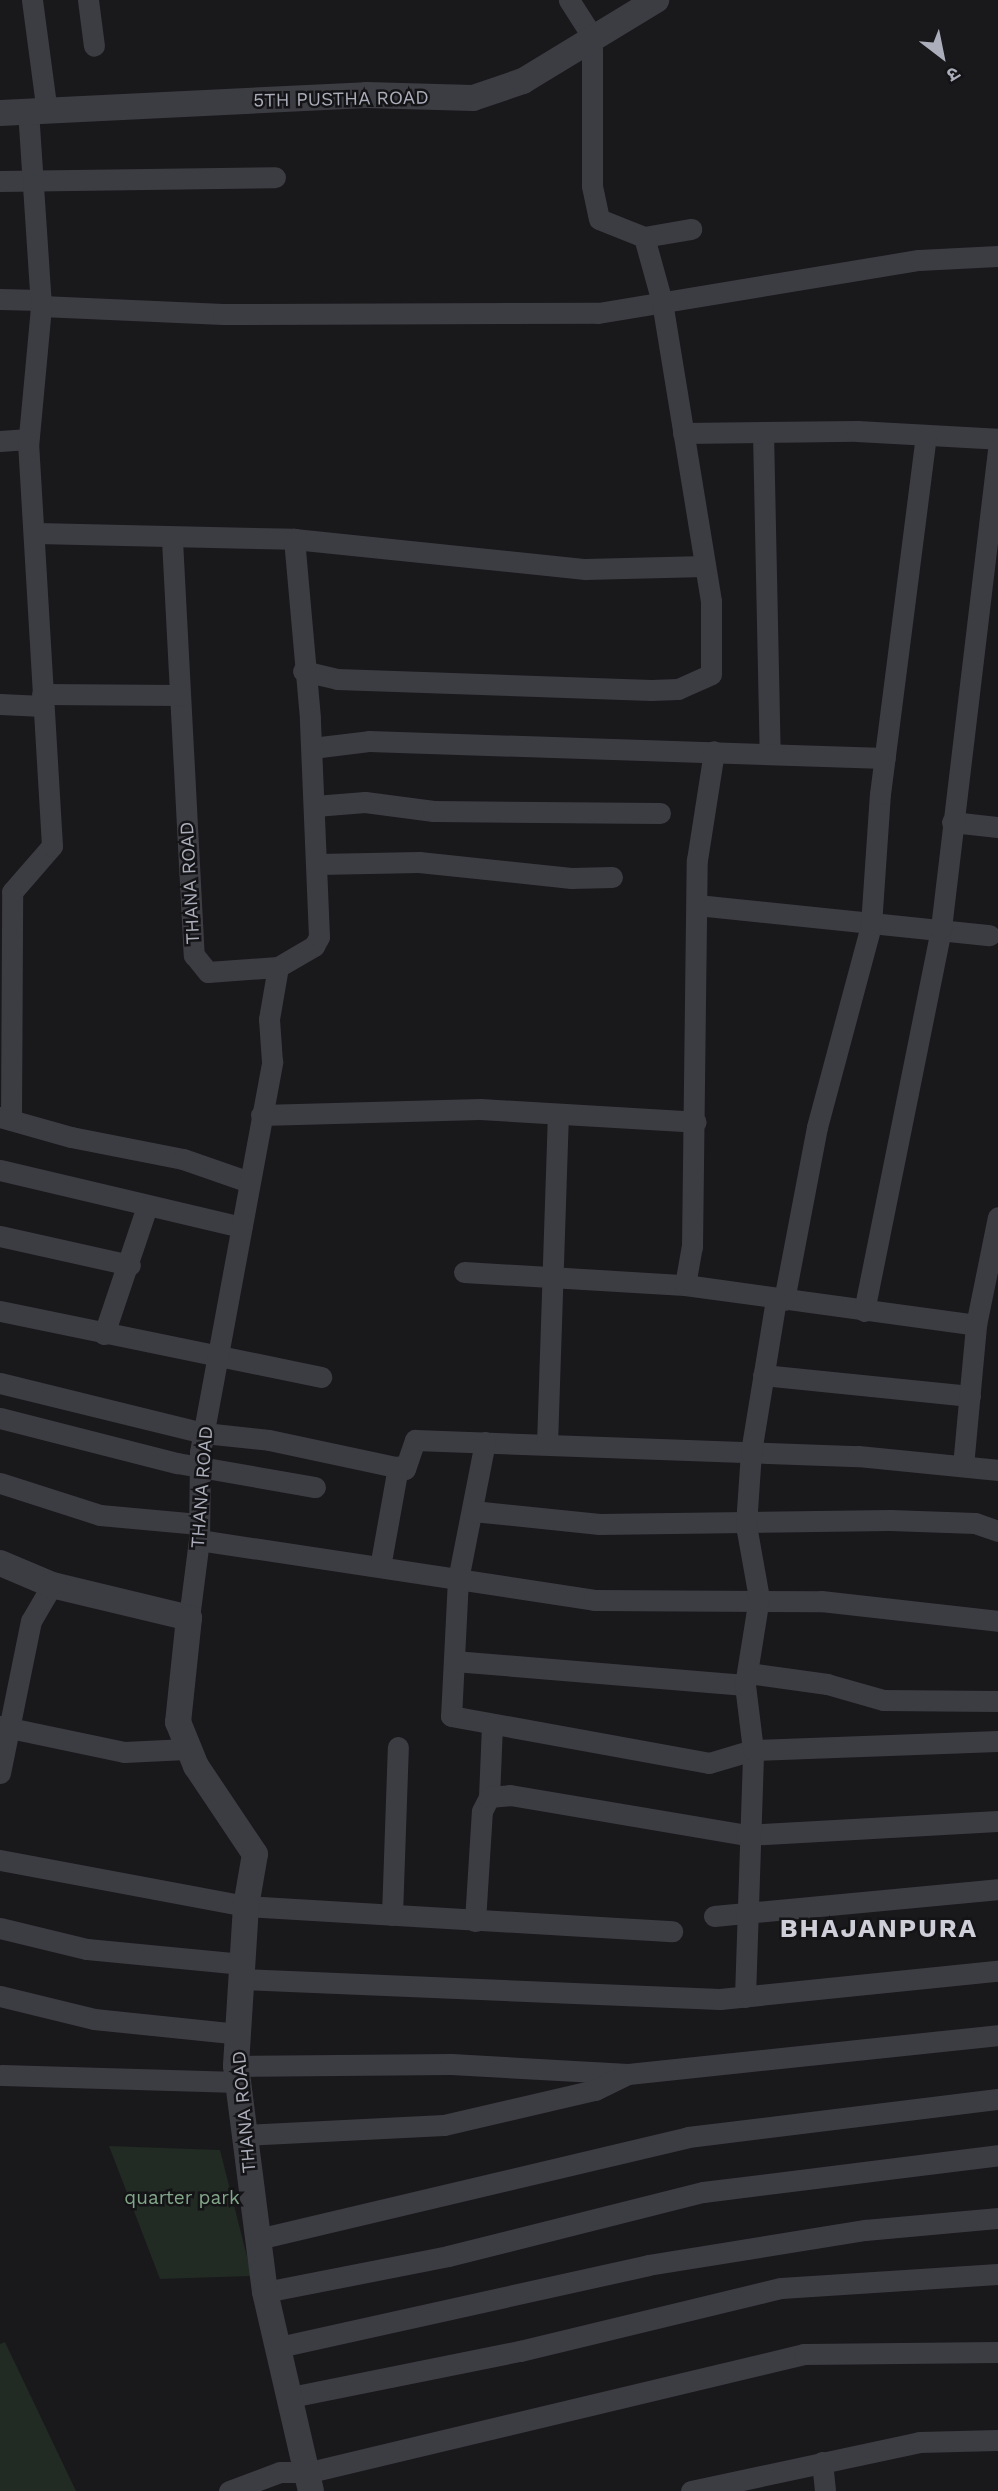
<!DOCTYPE html>
<meta charset="utf-8">
<style>
body{margin:0}
#map{position:relative;width:998px;height:2491px;overflow:hidden;background:#19191c;font-family:"Work Sans","Noto Sans Devanagari",sans-serif}
div>[style]{position:absolute}
.green>*{inset:0;background:#212a23}
.minor>*{height:21px;margin:-10.5px;padding:0 10.5px;transform-origin:10.5px;border-radius:10.5px;background:#3c3c43}
.tertiary>*{height:26px;margin:-13px;padding:0 13px;transform-origin:13px;border-radius:13px;background:#3c3c43}
span{translate:-50% -50%;white-space:nowrap;text-align:center;line-height:1.15;-webkit-text-stroke:5px #141417;paint-order:stroke}
.street-label{font-size:19px;color:#acafbb}
.park-label{font-size:19px;color:#83a689}
.district-label{font-size:26px;color:#cdced7;font-weight:700;letter-spacing:2px}
.north{position:absolute;left:907px;top:21px;width:70px;height:70px;-webkit-text-stroke:5px #141417;paint-order:stroke;rotate:148deg;font-size:19px;font-weight:700;line-height:28px;text-align:center;color:#acafbb}
.north::after{content:'';display:block;margin:auto;width:24px;height:32px;background:#acafbb;clip-path:polygon(50% 0,100% 100%,50% 72%,0 100%)}
</style>
<div id="map">
<div class="green">
<div style="clip-path:polygon(109px 2146px,220px 2150px,252px 2276px,160px 2279px)"></div>
<div style="clip-path:polygon(5px 2342px,76px 2491px,0 2491px,0 2344px)"></div>
</div>
<div class="minor">
<div style="left:32px;top:0;width:113px;rotate:82.4deg"></div>
<div style="left:88px;top:0;width:46px;rotate:82.6deg"></div>
<div style="left:0;top:181px;width:275px;rotate:-0.8deg"></div>
<div style="left:644px;top:237px;width:48px;rotate:-9.7deg"></div>
<div style="left:0;top:299px;width:40px;rotate:1.4deg"></div>
<div style="left:41px;top:306px;width:182px;rotate:2.5deg"></div>
<div style="left:223px;top:314px;width:375px;rotate:-0.2deg"></div>
<div style="left:598px;top:313px;width:325px;rotate:-9.4deg"></div>
<div style="left:919px;top:260px;width:79px;rotate:-2.9deg"></div>
<div style="left:763px;top:432px;width:321px;rotate:88.8deg"></div>
<div style="left:683px;top:433px;width:174px;rotate:-0.7deg"></div>
<div style="left:857px;top:431px;width:141px;rotate:3.2deg"></div>
<div style="left:0;top:441px;width:28px;rotate:-4deg"></div>
<div style="left:36px;top:533px;width:258px;rotate:1.3deg"></div>
<div style="left:294px;top:539px;width:293px;rotate:5.9deg"></div>
<div style="left:585px;top:569px;width:120px;rotate:-1.4deg"></div>
<div style="left:172px;top:540px;width:416px;rotate:87deg"></div>
<div style="left:194px;top:955px;width:22px;rotate:51deg"></div>
<div style="left:208px;top:972px;width:70px;rotate:-4.1deg"></div>
<div style="left:303px;top:671px;width:35px;rotate:13deg"></div>
<div style="left:337px;top:679px;width:314px;rotate:2deg"></div>
<div style="left:651px;top:690px;width:27px;rotate:-2deg"></div>
<div style="left:678px;top:689px;width:36px;rotate:-24deg"></div>
<div style="left:711px;top:674px;width:73px;rotate:-90deg"></div>
<div style="left:711px;top:601px;width:303px;rotate:-99.3deg"></div>
<div style="left:662px;top:302px;width:67px;rotate:-105.5deg"></div>
<div style="left:644px;top:237px;width:48px;rotate:-158.2deg"></div>
<div style="left:599px;top:219px;width:35px;rotate:-102deg"></div>
<div style="left:592px;top:185px;width:149px;rotate:-90deg"></div>
<div style="left:592px;top:36px;width:43px;rotate:-122.6deg"></div>
<div style="left:42px;top:694px;width:138px;rotate:0.4deg"></div>
<div style="left:0;top:704px;width:43px;rotate:2.7deg"></div>
<div style="left:312px;top:748px;width:57px;rotate:-7deg"></div>
<div style="left:369px;top:741px;width:516px;rotate:1.89deg"></div>
<div style="left:315px;top:806px;width:50px;rotate:-4.6deg"></div>
<div style="left:365px;top:802px;width:69px;rotate:7.5deg"></div>
<div style="left:433px;top:811px;width:227px;rotate:0.5deg"></div>
<div style="left:952px;top:822px;width:46px;rotate:6.2deg"></div>
<div style="left:318px;top:864px;width:101px;rotate:-1.1deg"></div>
<div style="left:419px;top:862px;width:153px;rotate:6deg"></div>
<div style="left:571px;top:878px;width:41px;rotate:-1.4deg"></div>
<div style="left:697px;top:905px;width:294px;rotate:5.9deg"></div>
<div style="left:278px;top:967px;width:42px;rotate:-30.3deg"></div>
<div style="left:314px;top:946px;width:10px;rotate:-61deg"></div>
<div style="left:319px;top:937px;width:219px;rotate:-92.4deg"></div>
<div style="left:310px;top:718px;width:180px;rotate:-95.1deg"></div>
<div style="left:261px;top:1115px;width:219px;rotate:-1.6deg"></div>
<div style="left:480px;top:1109px;width:216px;rotate:3.4deg"></div>
<div style="left:0;top:1117px;width:74px;rotate:15.7deg"></div>
<div style="left:71px;top:1137px;width:114px;rotate:11.1deg"></div>
<div style="left:183px;top:1159px;width:67px;rotate:19.2deg"></div>
<div style="left:11px;top:1120px;width:228px;rotate:-89.7deg"></div>
<div style="left:12px;top:892px;width:61px;rotate:-49deg"></div>
<div style="left:52px;top:846px;width:400px;rotate:-93.4deg"></div>
<div style="left:28px;top:447px;width:142px;rotate:-84.7deg"></div>
<div style="left:41px;top:306px;width:194px;rotate:-93.8deg"></div>
<div style="left:0;top:1170px;width:248px;rotate:13.3deg"></div>
<div style="left:0;top:1236px;width:133px;rotate:12.6deg"></div>
<div style="left:464px;top:1272px;width:221px;rotate:3.4deg"></div>
<div style="left:685px;top:1285px;width:294px;rotate:7.8deg"></div>
<div style="left:685px;top:1285px;width:39px;rotate:-80deg"></div>
<div style="left:692px;top:1247px;width:387px;rotate:-89.3deg"></div>
<div style="left:697px;top:860px;width:110px;rotate:-81.1deg"></div>
<div style="left:784px;top:1300px;width:176px;rotate:-79.2deg"></div>
<div style="left:817px;top:1127px;width:209px;rotate:-75deg"></div>
<div style="left:871px;top:925px;width:131px;rotate:-86.1deg"></div>
<div style="left:880px;top:794px;width:360px;rotate:-82.7deg"></div>
<div style="left:0;top:1311px;width:328px;rotate:11.6deg"></div>
<div style="left:864px;top:1311px;width:391px;rotate:-78.6deg"></div>
<div style="left:941px;top:928px;width:482px;rotate:-83.2deg"></div>
<div style="left:104px;top:1334px;width:135px;rotate:-71.4deg"></div>
<div style="left:763px;top:1375px;width:208px;rotate:5.8deg"></div>
<div style="left:0;top:1383px;width:210px;rotate:13.8deg"></div>
<div style="left:204px;top:1433px;width:65px;rotate:6.1deg"></div>
<div style="left:269px;top:1440px;width:139px;rotate:12deg"></div>
<div style="left:405px;top:1469px;width:31px;rotate:-71deg"></div>
<div style="left:415px;top:1440px;width:443px;rotate:2.1deg"></div>
<div style="left:858px;top:1456px;width:141px;rotate:5.7deg"></div>
<div style="left:0;top:1418px;width:183px;rotate:14.3deg"></div>
<div style="left:177px;top:1463px;width:140px;rotate:9.9deg"></div>
<div style="left:485px;top:1442px;width:140px;rotate:101.1deg"></div>
<div style="left:458px;top:1579px;width:137px;rotate:92.9deg"></div>
<div style="left:451px;top:1716px;width:262px;rotate:10.3deg"></div>
<div style="left:709px;top:1763px;width:46px;rotate:-16.5deg"></div>
<div style="left:753px;top:1750px;width:245px;rotate:-2.1deg"></div>
<div style="left:547px;top:1444px;width:327px;rotate:-88.1deg"></div>
<div style="left:963px;top:1466px;width:142px;rotate:-84.7deg"></div>
<div style="left:976px;top:1325px;width:110px;rotate:-78.5deg"></div>
<div style="left:0;top:1483px;width:105px;rotate:17.7deg"></div>
<div style="left:100px;top:1515px;width:99px;rotate:5.2deg"></div>
<div style="left:473px;top:1511px;width:127px;rotate:5.9deg"></div>
<div style="left:599px;top:1524px;width:291px;rotate:-0.8deg"></div>
<div style="left:890px;top:1520px;width:85px;rotate:2deg"></div>
<div style="left:975px;top:1523px;width:24px;rotate:19deg"></div>
<div style="left:199px;top:1540px;width:400px;rotate:8.6deg"></div>
<div style="left:594px;top:1600px;width:227px;rotate:0.3deg"></div>
<div style="left:821px;top:1601px;width:178px;rotate:6.4deg"></div>
<div style="left:380px;top:1567px;width:102px;rotate:-79.8deg"></div>
<div style="left:189px;top:1618px;width:79px;rotate:-82.7deg"></div>
<div style="left:199px;top:1540px;width:88px;rotate:-89.3deg"></div>
<div style="left:200px;top:1452px;width:397px;rotate:-79.5deg"></div>
<div style="left:272px;top:1062px;width:43px;rotate:-94deg"></div>
<div style="left:269px;top:1019px;width:53px;rotate:-80.2deg"></div>
<div style="left:454px;top:1661px;width:292px;rotate:4.7deg"></div>
<div style="left:748px;top:1673px;width:80px;rotate:7.9deg"></div>
<div style="left:827px;top:1684px;width:58px;rotate:15.9deg"></div>
<div style="left:883px;top:1700px;width:115px;rotate:0.5deg"></div>
<div style="left:0;top:1726px;width:127px;rotate:11.8deg"></div>
<div style="left:124px;top:1752px;width:62px;rotate:-2.8deg"></div>
<div style="left:0;top:1773px;width:155px;rotate:-78.5deg"></div>
<div style="left:31px;top:1621px;width:42px;rotate:-59.7deg"></div>
<div style="left:489px;top:1797px;width:73px;rotate:-87.6deg"></div>
<div style="left:0;top:1860px;width:250px;rotate:10.6deg"></div>
<div style="left:246px;top:1906px;width:427px;rotate:3.4deg"></div>
<div style="left:392px;top:1915px;width:168px;rotate:-88deg"></div>
<div style="left:714px;top:1916px;width:285px;rotate:-5.4deg"></div>
<div style="left:475px;top:1921px;width:110px;rotate:-86.4deg"></div>
<div style="left:482px;top:1811px;width:16px;rotate:-63deg"></div>
<div style="left:489px;top:1797px;width:21px;rotate:-5deg"></div>
<div style="left:510px;top:1795px;width:239px;rotate:9.6deg"></div>
<div style="left:746px;top:1835px;width:252px;rotate:-3.2deg"></div>
<div style="left:0;top:1928px;width:89px;rotate:13.6deg"></div>
<div style="left:87px;top:1949px;width:156px;rotate:5.5deg"></div>
<div style="left:241px;top:1979px;width:479px;rotate:2.4deg"></div>
<div style="left:720px;top:1999px;width:279px;rotate:-5.8deg"></div>
<div style="left:0;top:1996px;width:97px;rotate:13.7deg"></div>
<div style="left:94px;top:2019px;width:145px;rotate:5.9deg"></div>
<div style="left:745px;top:1997px;width:247px;rotate:-88.1deg"></div>
<div style="left:753px;top:1750px;width:65px;rotate:-97deg"></div>
<div style="left:745px;top:1685px;width:88px;rotate:-80.9deg"></div>
<div style="left:759px;top:1598px;width:74px;rotate:-100.1deg"></div>
<div style="left:746px;top:1525px;width:73px;rotate:-86.1deg"></div>
<div style="left:751px;top:1452px;width:155px;rotate:-80.7deg"></div>
<div style="left:236px;top:2066px;width:215px;rotate:-0.5deg"></div>
<div style="left:451px;top:2064px;width:177px;rotate:3.2deg"></div>
<div style="left:628px;top:2074px;width:372px;rotate:-6deg"></div>
<div style="left:2px;top:2075px;width:236px;rotate:1.7deg"></div>
<div style="left:245px;top:2135px;width:199px;rotate:-2.9deg"></div>
<div style="left:444px;top:2125px;width:155px;rotate:-13.1deg"></div>
<div style="left:595px;top:2090px;width:34px;rotate:-26deg"></div>
<div style="left:258px;top:2239px;width:442px;rotate:-13.3deg"></div>
<div style="left:688px;top:2137px;width:312px;rotate:-7deg"></div>
<div style="left:265px;top:2292px;width:187px;rotate:-11.1deg"></div>
<div style="left:448px;top:2256px;width:263px;rotate:-14.1deg"></div>
<div style="left:703px;top:2192px;width:297px;rotate:-7.1deg"></div>
<div style="left:279px;top:2347px;width:378px;rotate:-12.5deg"></div>
<div style="left:648px;top:2265px;width:220px;rotate:-9.2deg"></div>
<div style="left:865px;top:2230px;width:134px;rotate:-5.2deg"></div>
<div style="left:291px;top:2397px;width:234px;rotate:-11.4deg"></div>
<div style="left:520px;top:2351px;width:268px;rotate:-13.6deg"></div>
<div style="left:781px;top:2288px;width:217px;rotate:-3.7deg"></div>
<div style="left:822px;top:2462px;width:29px;rotate:84deg"></div>
<div style="left:229px;top:2491px;width:54px;rotate:-20.4deg"></div>
<div style="left:280px;top:2472px;width:30px"></div>
<div style="left:310px;top:2472px;width:508px;rotate:-13.43deg"></div>
<div style="left:804px;top:2354px;width:194px;rotate:-0.6deg"></div>
<div style="left:691px;top:2491px;width:233px;rotate:-12.1deg"></div>
<div style="left:919px;top:2442px;width:79px;rotate:-1.5deg"></div>
</div>
<div class="tertiary">
<div style="left:0;top:113px;width:366px;rotate:-2.8deg"></div>
<div style="left:366px;top:95px;width:107px;rotate:1.6deg"></div>
<div style="left:473px;top:98px;width:53px;rotate:-18.8deg"></div>
<div style="left:523px;top:81px;width:156px;rotate:-31.3deg"></div>
<div style="left:0;top:1563px;width:56px;rotate:22.9deg"></div>
<div style="left:52px;top:1585px;width:141px;rotate:13.5deg"></div>
<div style="left:189px;top:1618px;width:105px;rotate:96deg"></div>
<div style="left:178px;top:1722px;width:48px;rotate:67.8deg"></div>
<div style="left:196px;top:1766px;width:106px;rotate:56.2deg"></div>
<div style="left:255px;top:1854px;width:53px;rotate:99.8deg"></div>
<div style="left:246px;top:1906px;width:160px;rotate:93.6deg"></div>
<div style="left:236px;top:2066px;width:228px;rotate:82.7deg"></div>
<div style="left:265px;top:2292px;width:204px;rotate:77deg"></div>
</div>
<div class="street-label">
<span style="left:341px;top:99px;rotate:-1deg">5TH PUSTHA ROAD</span>
<span style="left:190px;top:883px;rotate:-93deg">THANA ROAD</span>
<span style="left:202px;top:1487px;rotate:-86deg">THANA ROAD</span>
<span style="left:244px;top:2112px;rotate:-95deg">THANA ROAD</span>
</div>
<div class="park-label">
<span style="left:182px;top:2198px">quarter park</span>
</div>
<div class="district-label">
<span style="left:879px;top:1929px">BHAJANPURA</span>
</div>
<div class="north">उ</div>
</div>
